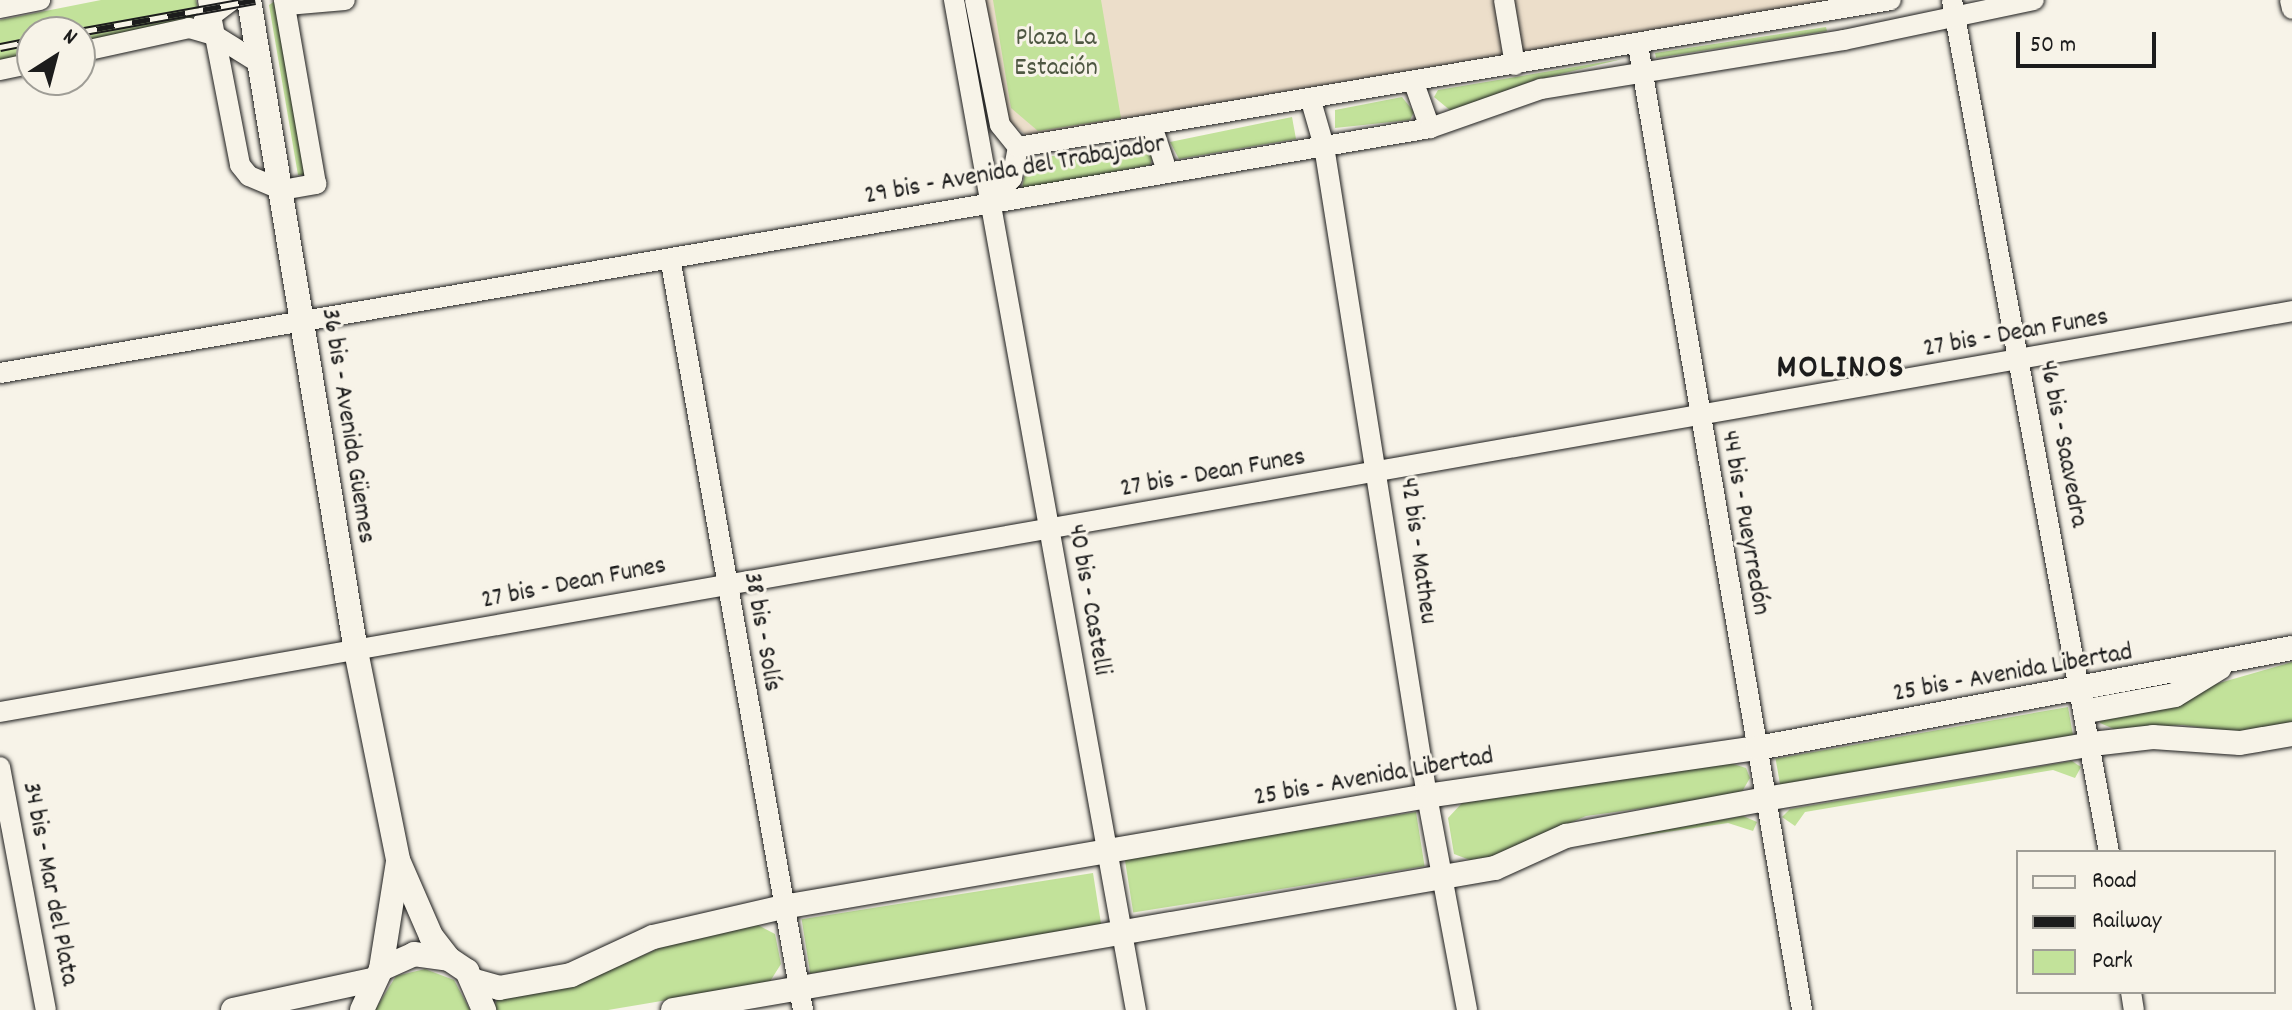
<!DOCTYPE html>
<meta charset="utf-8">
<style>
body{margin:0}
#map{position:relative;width:2292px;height:1010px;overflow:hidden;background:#f7f3e8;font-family:Dekko,sans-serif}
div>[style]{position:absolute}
.built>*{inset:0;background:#ecdeca}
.green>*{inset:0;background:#c2e29a;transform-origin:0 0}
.roads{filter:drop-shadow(0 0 2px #1c1c1c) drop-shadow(0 0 2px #1c1c1c)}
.minor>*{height:20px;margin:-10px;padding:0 10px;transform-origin:10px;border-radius:10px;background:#f7f3e8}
.major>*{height:24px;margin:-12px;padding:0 12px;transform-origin:12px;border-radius:12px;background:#f7f3e8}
.rail>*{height:9px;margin-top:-4.5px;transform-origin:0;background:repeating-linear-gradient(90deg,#f7f3e8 0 18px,#1c1c1c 0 36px);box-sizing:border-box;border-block:2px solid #1c1c1c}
span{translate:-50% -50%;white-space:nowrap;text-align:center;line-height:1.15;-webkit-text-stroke:6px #f7f3e8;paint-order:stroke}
.park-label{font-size:26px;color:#4e5742}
.street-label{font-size:26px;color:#1c1c1c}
.district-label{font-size:34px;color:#1c1c1c;font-weight:700;letter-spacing:2px}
.legend{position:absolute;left:2016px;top:850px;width:260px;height:144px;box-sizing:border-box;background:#f7f3e8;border:2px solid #9f9d96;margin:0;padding:10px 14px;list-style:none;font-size:24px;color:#1c1c1c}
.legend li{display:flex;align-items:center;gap:16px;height:40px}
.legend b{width:40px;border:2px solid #9f9d96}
.north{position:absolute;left:16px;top:16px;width:80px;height:80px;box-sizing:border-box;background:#f7f3e8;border:2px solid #9f9d96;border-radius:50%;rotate:36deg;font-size:22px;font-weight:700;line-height:32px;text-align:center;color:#1c1c1c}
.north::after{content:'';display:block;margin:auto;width:28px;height:36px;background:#1c1c1c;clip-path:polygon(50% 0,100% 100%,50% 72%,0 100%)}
.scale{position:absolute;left:2016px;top:32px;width:140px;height:36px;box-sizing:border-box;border:4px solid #1c1c1c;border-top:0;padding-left:10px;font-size:24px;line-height:28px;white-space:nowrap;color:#1c1c1c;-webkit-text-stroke:6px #f7f3e8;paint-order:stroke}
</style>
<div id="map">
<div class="built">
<div style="clip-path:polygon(983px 0,1833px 0,1030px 138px,1007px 120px)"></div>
</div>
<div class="green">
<div style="clip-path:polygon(101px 0,196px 0,199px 12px,186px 22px,80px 46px,80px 32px,32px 32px,32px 57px,0 64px,0 20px)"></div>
<div style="clip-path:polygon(993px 0,1101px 0,1121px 118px,1038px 131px,1011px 108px)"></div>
<div style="clip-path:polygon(275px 1px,306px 175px,298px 175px,269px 5px)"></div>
<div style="clip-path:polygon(1826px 27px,1827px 31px,1656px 58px,1655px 53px)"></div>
<div style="clip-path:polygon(1622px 59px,1532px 81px,1451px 111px,1434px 97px,1438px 90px)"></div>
<div style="clip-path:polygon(1402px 97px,1414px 112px,1410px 120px,1335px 128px,1335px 110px)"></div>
<div style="clip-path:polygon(1292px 117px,1296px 139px,1179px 159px,1170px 142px)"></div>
<div style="clip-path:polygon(1143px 142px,1153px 157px,1150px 165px,1022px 189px,1027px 160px)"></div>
<div style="clip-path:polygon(2292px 662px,2292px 724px,2245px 733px,2182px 725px,2114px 729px,2100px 723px,2101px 717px)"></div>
<div style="left:2068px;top:707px;width:29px;height:297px;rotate:80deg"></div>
<div style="clip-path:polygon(2072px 761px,2081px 767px,2075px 778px,2053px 770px,1805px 812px,1795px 826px,1782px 817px,1790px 809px)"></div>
<div style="clip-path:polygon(1730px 763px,1746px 768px,1750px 778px,1740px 795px,1586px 816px,1494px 856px,1470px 860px,1454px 854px,1448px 818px,1462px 803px)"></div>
<div style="left:1416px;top:812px;width:55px;height:295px;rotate:81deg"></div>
<div style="clip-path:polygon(1743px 816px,1757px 822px,1753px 831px,1728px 823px,1578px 845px)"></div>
<div style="left:1093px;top:873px;width:55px;height:295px;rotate:81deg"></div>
<div style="clip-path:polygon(756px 924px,775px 934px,781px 964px,769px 983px,608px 1010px,493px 1010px,499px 995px,585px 981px,664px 946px)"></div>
<div style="clip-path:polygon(425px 969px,454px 980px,470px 1010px,375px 1010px,396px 976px)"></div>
</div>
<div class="roads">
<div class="minor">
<div style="left:208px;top:0;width:168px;rotate:79deg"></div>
<div style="left:240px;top:165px;width:14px;rotate:51deg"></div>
<div style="left:249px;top:176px;width:36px;rotate:23deg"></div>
<div style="left:282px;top:190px;width:35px;rotate:-10deg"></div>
<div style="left:316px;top:184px;width:187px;rotate:-99.9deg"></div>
<div style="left:954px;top:0;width:1026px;rotate:79.79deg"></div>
<div style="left:975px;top:0;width:127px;rotate:78.7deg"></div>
<div style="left:1000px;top:125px;width:28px;rotate:51deg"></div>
<div style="left:1018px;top:147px;width:32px;rotate:101deg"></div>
<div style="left:1012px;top:178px;width:28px;rotate:131deg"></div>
<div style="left:1504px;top:0;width:66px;rotate:80.4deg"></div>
<div style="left:1952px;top:0;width:866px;rotate:79.56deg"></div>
<div style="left:2290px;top:0;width:9px;rotate:77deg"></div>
<div style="left:287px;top:5px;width:58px;rotate:-4.9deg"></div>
<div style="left:0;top:8px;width:41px;rotate:-11.3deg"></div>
<div style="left:203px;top:22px;width:36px;rotate:-37deg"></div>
<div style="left:1638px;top:45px;width:979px;rotate:80.35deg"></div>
<div style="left:80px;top:52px;width:112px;rotate:-12.4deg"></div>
<div style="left:189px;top:28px;width:26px;rotate:16deg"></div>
<div style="left:214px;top:35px;width:53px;rotate:31.9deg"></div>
<div style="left:0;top:70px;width:33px;rotate:-12deg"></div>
<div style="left:1414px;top:83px;width:48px;rotate:70.4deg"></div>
<div style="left:1311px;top:101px;width:47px;rotate:73.9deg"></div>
<div style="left:1324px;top:146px;width:658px;rotate:81deg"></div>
<div style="left:1427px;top:796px;width:218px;rotate:79.4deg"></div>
<div style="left:1153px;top:129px;width:44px;rotate:71.6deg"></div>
<div style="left:1018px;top:147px;width:885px;rotate:-9.56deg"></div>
<div style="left:671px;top:263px;width:759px;rotate:79.98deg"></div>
<div style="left:0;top:373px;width:1451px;rotate:-9.72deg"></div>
<div style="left:1430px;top:128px;width:118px;rotate:-19.4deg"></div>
<div style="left:1541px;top:89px;width:307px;rotate:-9.2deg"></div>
<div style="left:1844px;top:40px;width:194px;rotate:-11.9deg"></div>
<div style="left:0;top:712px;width:2327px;rotate:-9.92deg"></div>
<div style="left:0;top:767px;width:247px;rotate:79.3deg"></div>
<div style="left:2131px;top:992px;width:18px;rotate:81deg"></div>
</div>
<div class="major">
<div style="left:249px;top:0;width:660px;rotate:80.67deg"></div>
<div style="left:356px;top:651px;width:213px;rotate:78.6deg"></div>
<div style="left:398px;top:860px;width:83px;rotate:66.5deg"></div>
<div style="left:431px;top:936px;width:29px;rotate:52deg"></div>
<div style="left:2087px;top:711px;width:89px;rotate:-10.3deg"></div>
<div style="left:2175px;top:695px;width:52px;rotate:-31.5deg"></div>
<div style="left:381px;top:969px;width:108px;rotate:-81deg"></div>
<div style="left:475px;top:981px;width:25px;rotate:16deg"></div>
<div style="left:499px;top:988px;width:73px;rotate:-10.2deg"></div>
<div style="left:571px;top:975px;width:90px;rotate:-24.9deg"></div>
<div style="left:653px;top:937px;width:133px;rotate:-13deg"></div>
<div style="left:783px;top:907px;width:653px;rotate:-9.78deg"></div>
<div style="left:1427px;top:796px;width:334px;rotate:-8.3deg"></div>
<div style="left:1758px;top:748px;width:543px;rotate:-10.61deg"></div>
<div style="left:233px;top:1010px;width:142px;rotate:-12.2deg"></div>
<div style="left:362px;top:1010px;width:45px;rotate:-65.1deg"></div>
<div style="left:381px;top:969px;width:36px;rotate:-24deg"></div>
<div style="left:414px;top:954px;width:35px;rotate:8deg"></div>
<div style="left:449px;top:959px;width:22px;rotate:34deg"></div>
<div style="left:467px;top:971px;width:43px;rotate:66.4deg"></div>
<div style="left:673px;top:1010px;width:834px;rotate:-9.8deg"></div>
<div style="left:1495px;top:868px;width:78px;rotate:-24.3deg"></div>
<div style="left:1566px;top:836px;width:202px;rotate:-10.5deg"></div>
<div style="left:1765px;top:799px;width:332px;rotate:-9.5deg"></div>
<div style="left:2092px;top:744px;width:61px;rotate:-6.5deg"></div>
<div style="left:2153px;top:737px;width:87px;rotate:3.9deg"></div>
<div style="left:2240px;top:743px;width:53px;rotate:-9.8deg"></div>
</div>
</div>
<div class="rail">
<div style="left:79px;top:32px;width:179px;rotate:-10.3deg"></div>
<div style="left:0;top:47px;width:33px;rotate:-11deg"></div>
</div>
<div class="park-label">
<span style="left:1056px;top:54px">Plaza La<br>Estación</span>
</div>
<div class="street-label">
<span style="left:1015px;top:171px;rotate:-10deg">29 bis - Avenida del Trabajador</span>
<span style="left:2016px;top:334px;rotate:-10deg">27 bis - Dean Funes</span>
<span style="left:347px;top:426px;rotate:81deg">36 bis - Avenida Güemes</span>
<span style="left:2062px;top:444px;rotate:79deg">46 bis - Saavedra</span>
<span style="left:1213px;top:474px;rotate:-10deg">27 bis - Dean Funes</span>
<span style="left:1744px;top:523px;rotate:80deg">44 bis - Pueyrredón</span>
<span style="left:1417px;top:551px;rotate:82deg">42 bis - Matheu</span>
<span style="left:574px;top:584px;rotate:-11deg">27 bis - Dean Funes</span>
<span style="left:1088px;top:600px;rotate:80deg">40 bis - Castelli</span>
<span style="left:761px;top:632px;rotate:80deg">38 bis - Solís</span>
<span style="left:2013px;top:674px;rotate:-10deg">25 bis - Avenida Libertad</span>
<span style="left:1374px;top:778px;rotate:-10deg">25 bis - Avenida Libertad</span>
<span style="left:49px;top:884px;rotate:79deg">34 bis - Mar del Plata</span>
</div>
<div class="district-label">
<span style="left:1841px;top:370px">MOLINOS</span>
</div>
<ul class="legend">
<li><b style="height:10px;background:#f7f3e8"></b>Road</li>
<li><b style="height:10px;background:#1c1c1c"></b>Railway</li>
<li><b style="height:22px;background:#c2e29a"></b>Park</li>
</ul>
<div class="north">N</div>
<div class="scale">50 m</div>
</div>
